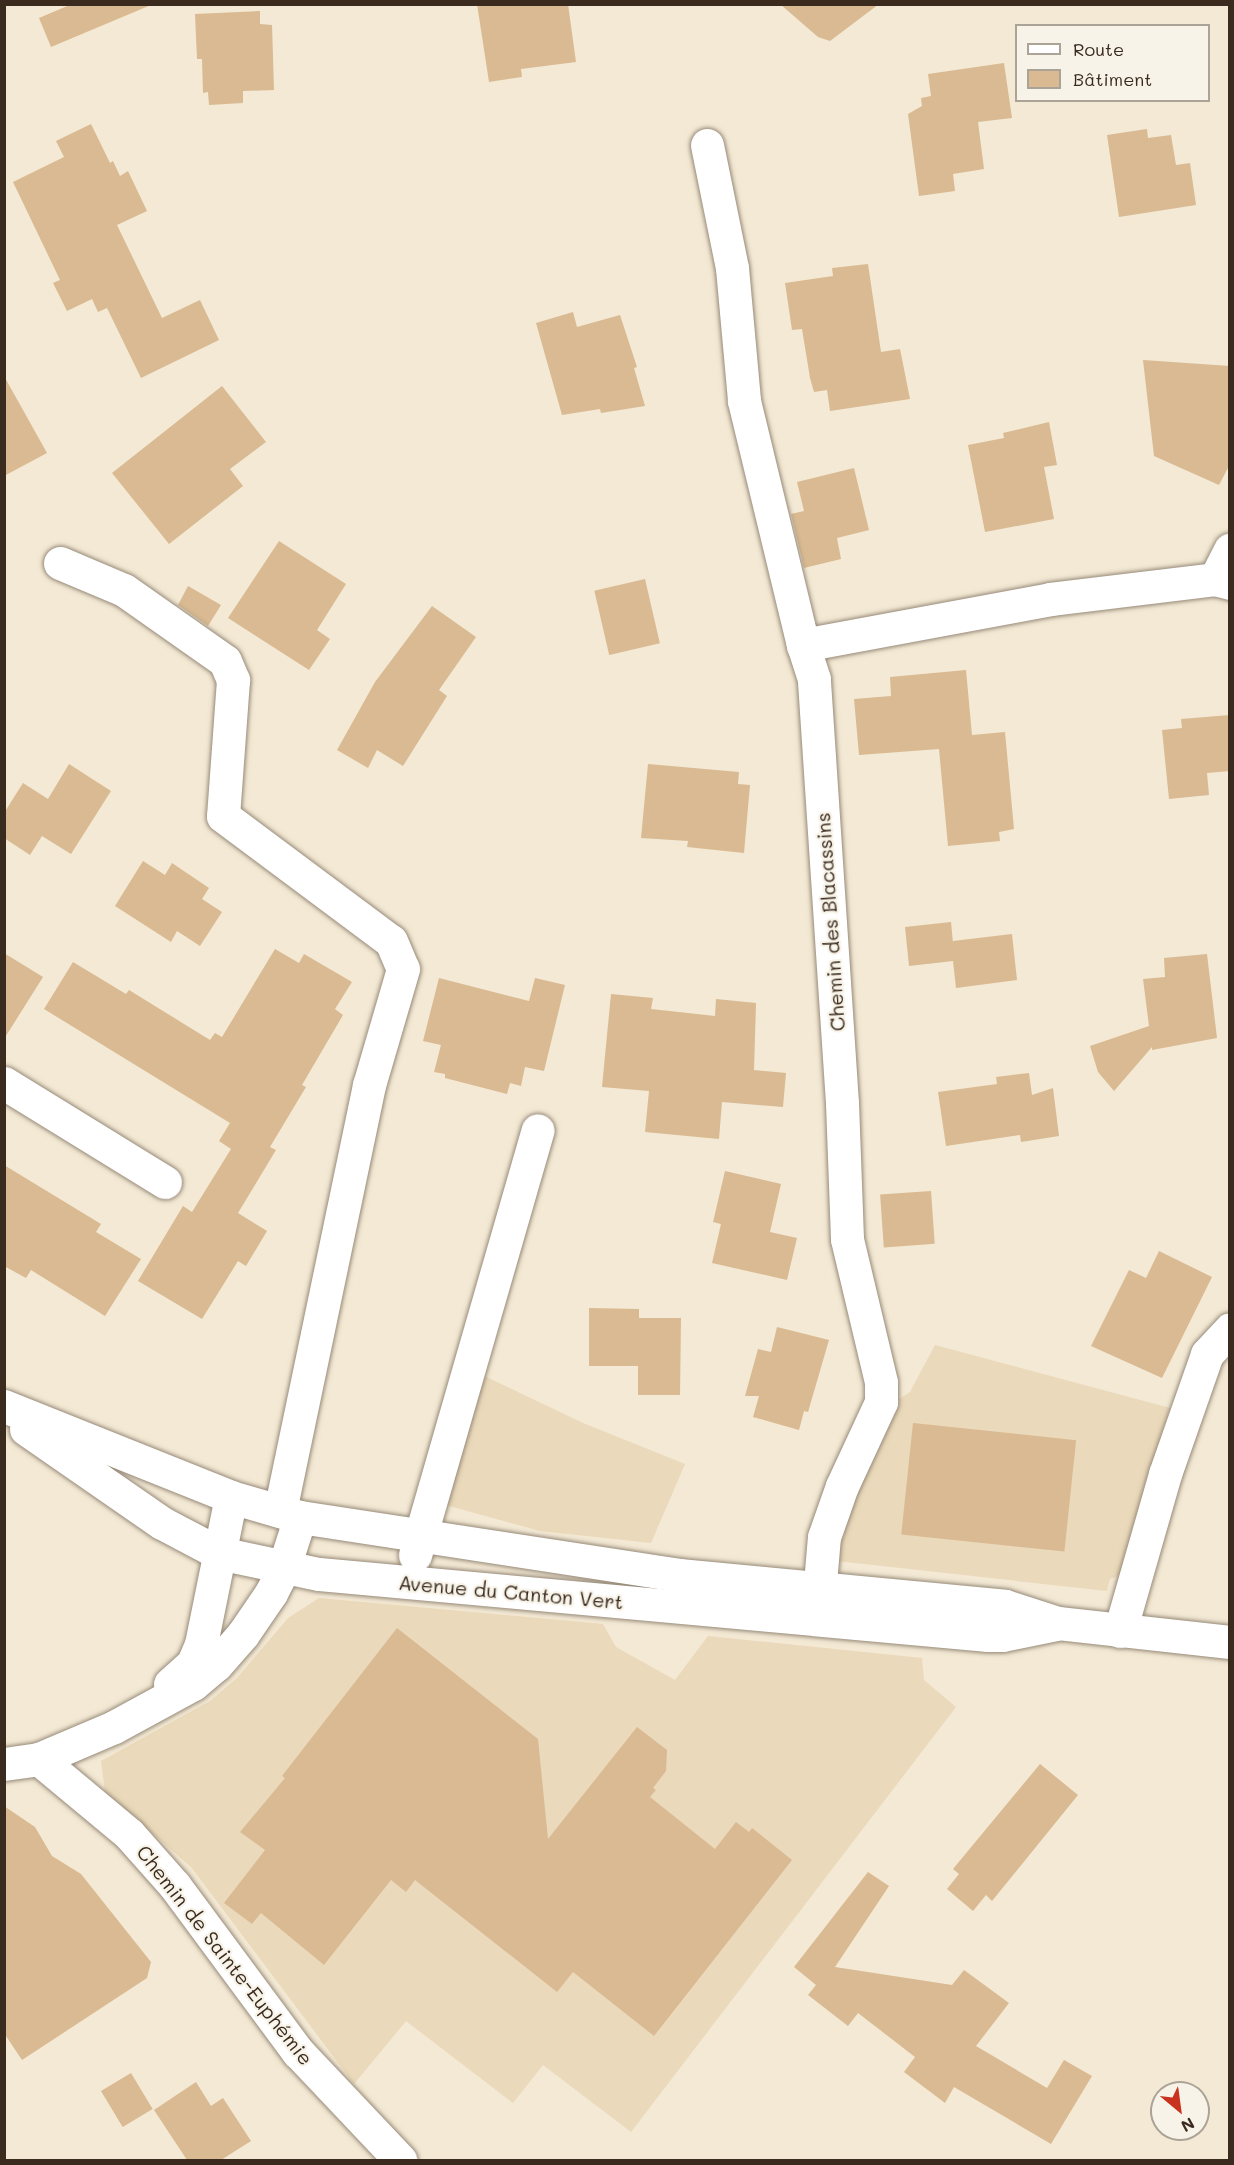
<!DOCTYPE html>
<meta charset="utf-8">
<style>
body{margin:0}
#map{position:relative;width:1234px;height:2165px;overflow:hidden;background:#f3e9d4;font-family:Mali,sans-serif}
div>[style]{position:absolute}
.built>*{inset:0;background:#ead9ba}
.building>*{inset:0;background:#d9ba92;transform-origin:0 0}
.roads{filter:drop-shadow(0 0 2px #978a79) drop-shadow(0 0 2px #978a79)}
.minor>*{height:33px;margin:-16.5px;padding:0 16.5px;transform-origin:16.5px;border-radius:16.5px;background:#fff}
span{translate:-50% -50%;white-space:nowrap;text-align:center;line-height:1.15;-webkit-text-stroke:4.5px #f7f3e8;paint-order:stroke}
.street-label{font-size:20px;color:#3b2a1e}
.frame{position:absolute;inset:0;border:6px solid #3b2a1e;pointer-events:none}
.legend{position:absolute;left:1015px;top:24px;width:195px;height:78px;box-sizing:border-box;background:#f7f3e8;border:2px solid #aca397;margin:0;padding:8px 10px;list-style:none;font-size:18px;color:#3b2a1e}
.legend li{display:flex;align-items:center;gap:12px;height:30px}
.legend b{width:30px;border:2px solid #aca397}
.north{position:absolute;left:1150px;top:2081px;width:60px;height:60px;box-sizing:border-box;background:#f7f3e8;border:2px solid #aca397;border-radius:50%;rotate:151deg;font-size:16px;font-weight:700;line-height:24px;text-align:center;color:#3b2a1e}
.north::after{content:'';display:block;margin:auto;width:21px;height:27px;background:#c8321e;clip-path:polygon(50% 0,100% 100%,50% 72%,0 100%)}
</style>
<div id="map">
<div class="built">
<div style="clip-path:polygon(935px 1345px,1170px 1408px,1119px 1576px,1110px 1579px,1107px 1591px,837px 1561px,845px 1513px,895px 1402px,910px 1392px)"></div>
<div style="clip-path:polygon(478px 1373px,583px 1423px,685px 1464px,651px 1543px,540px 1531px,442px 1504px)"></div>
<div style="clip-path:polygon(319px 1598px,603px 1624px,616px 1647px,675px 1680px,708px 1636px,922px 1658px,924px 1680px,956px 1707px,631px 2132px,543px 2065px,513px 2103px,406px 2021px,354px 2084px,191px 1867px,105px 1792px,101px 1761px,210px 1701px,237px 1678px,288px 1618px)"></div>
</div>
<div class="building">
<div style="clip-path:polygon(72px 4px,151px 4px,151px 5px,51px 47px,39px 18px)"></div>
<div style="clip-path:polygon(477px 4px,568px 4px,576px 62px,521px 69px,522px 77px,489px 82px)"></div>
<div style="clip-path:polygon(780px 4px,879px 4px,830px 41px,818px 37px)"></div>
<div style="clip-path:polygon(260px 11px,260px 24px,272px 25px,274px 90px,243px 91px,243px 103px,209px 105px,208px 92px,203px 93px,202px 59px,197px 59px,195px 14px)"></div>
<div style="clip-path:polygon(1004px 63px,1012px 118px,978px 122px,984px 169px,953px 174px,955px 191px,919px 196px,908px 114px,922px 106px,921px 98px,931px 96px,928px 74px)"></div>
<div style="clip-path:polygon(91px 124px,110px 163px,113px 161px,120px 176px,128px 171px,147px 211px,117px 225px,162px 318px,200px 300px,219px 340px,141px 378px,107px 308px,98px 312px,92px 299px,67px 311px,53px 283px,60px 280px,13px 182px,64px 157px,56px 141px)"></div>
<div style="clip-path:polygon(1147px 129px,1148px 138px,1171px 135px,1176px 165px,1190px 163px,1196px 205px,1119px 217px,1107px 135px)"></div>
<div style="clip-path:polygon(868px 264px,881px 352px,900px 349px,910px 399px,830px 411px,827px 390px,814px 392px,810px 378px,802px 329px,792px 330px,785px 283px,833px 276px,832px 268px)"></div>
<div style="clip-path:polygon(573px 312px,577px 327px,620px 315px,637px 367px,634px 368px,645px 406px,601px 413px,600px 409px,562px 415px,536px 323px)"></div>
<div style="clip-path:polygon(1143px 360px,1230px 366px,1230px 464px,1219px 485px,1154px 456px)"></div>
<div style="clip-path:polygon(4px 376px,47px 453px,4px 476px)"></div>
<div style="clip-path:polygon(222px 386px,266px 442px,230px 469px,243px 486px,169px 544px,112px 473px)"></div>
<div style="clip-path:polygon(1049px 422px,1057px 465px,1044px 467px,1054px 519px,985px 532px,968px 445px,1004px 438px,1003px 433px)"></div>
<div style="clip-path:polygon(854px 468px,869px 530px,837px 538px,841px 559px,804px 568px,791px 514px,804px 511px,797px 482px)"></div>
<div style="clip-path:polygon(279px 541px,346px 584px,317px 630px,330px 639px,309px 670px,228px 618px)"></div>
<div style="left:645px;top:579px;width:66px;height:52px;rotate:77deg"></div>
<div style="clip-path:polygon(188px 586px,221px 605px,208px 626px,178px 605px)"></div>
<div style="clip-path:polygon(432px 606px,476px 637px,439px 690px,447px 696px,403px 766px,377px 750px,368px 768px,337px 750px,375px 682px)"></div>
<div style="clip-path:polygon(966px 670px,972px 735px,1005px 732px,1014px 829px,999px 832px,1000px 841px,948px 846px,939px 749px,859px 755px,854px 699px,891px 696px,890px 677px)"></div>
<div style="clip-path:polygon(1230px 715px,1230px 771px,1207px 773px,1209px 795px,1169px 799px,1162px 730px,1182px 728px,1181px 719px)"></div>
<div style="clip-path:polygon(69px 764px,111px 791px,71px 854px,42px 836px,30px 855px,4px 838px,4px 813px,23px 783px,48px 799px)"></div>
<div style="clip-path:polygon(648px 764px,739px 772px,738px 784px,750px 785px,744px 853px,687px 847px,688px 841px,641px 838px)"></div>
<div style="clip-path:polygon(143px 861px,165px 875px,172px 863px,209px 888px,202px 899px,222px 912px,200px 946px,177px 931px,171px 942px,115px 906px)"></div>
<div style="clip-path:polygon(951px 922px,953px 943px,953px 941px,1012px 934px,1017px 980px,956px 988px,953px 961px,909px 966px,905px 927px)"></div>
<div style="clip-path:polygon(275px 949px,299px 963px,304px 954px,352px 982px,335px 1009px,343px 1015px,302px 1085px,306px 1087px,270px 1147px,276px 1150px,238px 1213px,267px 1231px,246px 1266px,238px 1261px,202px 1319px,138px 1281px,183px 1206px,192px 1212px,231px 1149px,219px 1141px,230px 1123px,44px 1009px,73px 962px,126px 994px,129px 990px,210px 1040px,215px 1033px,222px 1037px)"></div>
<div style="clip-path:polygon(4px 953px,43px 977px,4px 1039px)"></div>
<div style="clip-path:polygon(1207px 954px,1217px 1038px,1152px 1050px,1152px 1047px,1114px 1091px,1098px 1072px,1090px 1046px,1149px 1026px,1143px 979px,1165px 977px,1164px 958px)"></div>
<div style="clip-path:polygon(439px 978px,529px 1001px,535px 978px,565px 985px,544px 1071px,525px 1067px,521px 1086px,510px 1083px,507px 1094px,445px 1078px,445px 1074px,434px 1072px,441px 1045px,423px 1041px)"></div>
<div style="clip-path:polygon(611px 994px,653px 998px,651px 1009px,715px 1016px,716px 999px,756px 1003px,754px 1070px,786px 1073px,783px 1107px,722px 1102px,719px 1139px,645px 1132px,649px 1091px,602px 1087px)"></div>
<div style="clip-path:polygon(1029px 1073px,1032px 1095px,1053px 1088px,1059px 1136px,1021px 1142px,1020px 1135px,946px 1146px,938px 1092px,997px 1084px,996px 1077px)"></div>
<div style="clip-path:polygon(4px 1165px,101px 1224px,96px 1232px,141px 1259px,105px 1316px,31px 1270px,26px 1278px,4px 1266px)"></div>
<div style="clip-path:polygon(725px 1171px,781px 1184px,770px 1232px,797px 1238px,787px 1280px,712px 1263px,721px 1224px,713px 1222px)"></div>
<div style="left:931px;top:1191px;width:53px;height:51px;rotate:86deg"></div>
<div style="clip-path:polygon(1159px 1251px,1212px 1277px,1162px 1378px,1091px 1346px,1129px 1270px,1146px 1278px)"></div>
<div style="clip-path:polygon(589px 1308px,639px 1309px,639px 1318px,681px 1318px,680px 1395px,638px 1395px,638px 1366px,589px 1366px)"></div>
<div style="clip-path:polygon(777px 1327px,829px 1340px,808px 1412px,804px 1411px,799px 1430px,753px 1417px,759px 1396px,745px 1396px,758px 1349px,771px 1352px)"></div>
<div style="left:913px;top:1423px;width:164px;height:112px;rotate:6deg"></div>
<div style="clip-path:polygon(397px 1628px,538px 1739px,548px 1839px,637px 1727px,667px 1750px,666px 1771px,653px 1788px,656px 1790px,650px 1797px,715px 1849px,736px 1822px,749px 1832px,752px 1828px,792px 1860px,654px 2036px,573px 1972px,557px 1992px,415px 1880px,406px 1892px,391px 1880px,324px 1965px,261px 1913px,252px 1924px,224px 1903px,265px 1850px,240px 1832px,285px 1778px,282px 1776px)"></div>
<div style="clip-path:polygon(1040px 1764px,1078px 1795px,992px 1901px,986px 1895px,973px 1911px,947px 1889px,959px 1874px,953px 1869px)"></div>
<div style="clip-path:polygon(4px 1806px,35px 1827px,52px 1856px,81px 1874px,151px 1962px,147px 1978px,22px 2060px,4px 2033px)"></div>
<div style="clip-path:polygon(868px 1872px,889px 1886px,835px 1967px,952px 1985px,964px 1970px,1009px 2003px,976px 2046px,1047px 2088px,1064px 2060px,1092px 2076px,1051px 2144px,954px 2087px,945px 2103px,904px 2072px,915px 2057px,858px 2013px,848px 2026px,808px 1995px,816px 1985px,794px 1967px)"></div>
<div style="left:131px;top:2073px;width:42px;height:35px;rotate:59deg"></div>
<div style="clip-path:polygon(196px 2082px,211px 2106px,223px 2098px,251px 2141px,221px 2160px,187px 2160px,154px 2110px)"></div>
</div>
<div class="roads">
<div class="minor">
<div style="left:707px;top:145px;width:126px;rotate:78.5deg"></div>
<div style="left:732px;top:268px;width:134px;rotate:84.8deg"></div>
<div style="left:744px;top:401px;width:251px;rotate:76.4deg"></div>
<div style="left:60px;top:563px;width:69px;rotate:22.9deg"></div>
<div style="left:124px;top:590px;width:123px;rotate:35.1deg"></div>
<div style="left:225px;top:661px;width:21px;rotate:67deg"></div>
<div style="left:233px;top:680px;width:136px;rotate:94.2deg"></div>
<div style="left:223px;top:816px;width:209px;rotate:36.7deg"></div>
<div style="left:391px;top:941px;width:30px;rotate:67deg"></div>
<div style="left:403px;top:969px;width:121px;rotate:106.3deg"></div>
<div style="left:369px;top:1085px;width:435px;rotate:101.8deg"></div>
<div style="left:1215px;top:579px;width:33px;rotate:-63deg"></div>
<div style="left:4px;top:1083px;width:189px;rotate:31.6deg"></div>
<div style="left:4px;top:1406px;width:245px;rotate:21.8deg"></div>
<div style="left:231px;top:1497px;width:72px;rotate:16.2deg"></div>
<div style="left:300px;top:1517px;width:383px;rotate:8.7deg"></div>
<div style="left:679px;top:1575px;width:327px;rotate:5.4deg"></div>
<div style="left:1005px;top:1606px;width:56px;rotate:17.8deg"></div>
<div style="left:1058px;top:1623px;width:173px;rotate:6.3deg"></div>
<div style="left:26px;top:1429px;width:165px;rotate:34.7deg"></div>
<div style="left:162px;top:1523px;width:64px;rotate:27.8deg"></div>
<div style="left:219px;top:1553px;width:102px;rotate:11.9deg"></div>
<div style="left:319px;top:1574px;width:672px;rotate:5.21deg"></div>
<div style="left:988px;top:1635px;width:14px"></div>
<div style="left:1002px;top:1635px;width:55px;rotate:-11.5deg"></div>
<div style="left:415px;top:1555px;width:442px;rotate:-73.9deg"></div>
<div style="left:817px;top:1618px;width:81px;rotate:-85.1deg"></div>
<div style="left:824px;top:1537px;width:54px;rotate:-70.6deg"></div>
<div style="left:842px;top:1486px;width:93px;rotate:-65.1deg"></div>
<div style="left:881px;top:1402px;width:20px;rotate:-90deg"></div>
<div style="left:881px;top:1382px;width:147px;rotate:-103.4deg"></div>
<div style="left:847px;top:1239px;width:136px;rotate:-92.1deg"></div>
<div style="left:842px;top:1103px;width:425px;rotate:-93.8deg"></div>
<div style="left:814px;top:679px;width:36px;rotate:-108deg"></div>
<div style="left:803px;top:645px;width:251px;rotate:-10.5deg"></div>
<div style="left:1050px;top:599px;width:166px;rotate:-6.9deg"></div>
<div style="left:1215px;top:579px;width:16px;rotate:15deg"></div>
<div style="left:1120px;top:1631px;width:163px;rotate:-74deg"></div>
<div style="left:1165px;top:1474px;width:127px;rotate:-70.7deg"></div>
<div style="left:1207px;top:1354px;width:34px;rotate:-47deg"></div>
<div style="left:170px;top:1684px;width:31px;rotate:-42deg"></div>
<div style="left:193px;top:1663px;width:21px;rotate:-67deg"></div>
<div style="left:201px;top:1644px;width:150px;rotate:-78.5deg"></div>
<div style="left:39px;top:1759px;width:117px;rotate:39.8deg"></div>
<div style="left:129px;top:1834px;width:69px;rotate:48.5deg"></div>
<div style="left:175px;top:1886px;width:207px;rotate:53.5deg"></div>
<div style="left:298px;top:2052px;width:149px;rotate:46.6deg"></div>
<div style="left:4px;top:1764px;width:35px;rotate:-8deg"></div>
<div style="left:39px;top:1759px;width:82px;rotate:-23.1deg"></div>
<div style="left:114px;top:1727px;width:90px;rotate:-28.6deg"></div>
<div style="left:193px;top:1684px;width:30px;rotate:-40deg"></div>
<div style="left:216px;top:1665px;width:41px;rotate:-48.9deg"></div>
<div style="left:243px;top:1634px;width:50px;rotate:-55.7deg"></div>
<div style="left:271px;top:1593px;width:29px;rotate:-63deg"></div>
<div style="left:284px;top:1567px;width:52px;rotate:-72.3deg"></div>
</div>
</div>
<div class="street-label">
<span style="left:830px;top:922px;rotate:-94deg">Chemin des Blacassins</span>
<span style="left:511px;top:1592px;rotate:5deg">Avenue du Canton Vert</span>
<span style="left:225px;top:1955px;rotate:52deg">Chemin de Sainte-Euphémie</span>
</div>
<div class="frame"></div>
<ul class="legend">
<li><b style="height:8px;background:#fff"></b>Route</li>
<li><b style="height:16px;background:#d9ba92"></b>Bâtiment</li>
</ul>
<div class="north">N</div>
</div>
